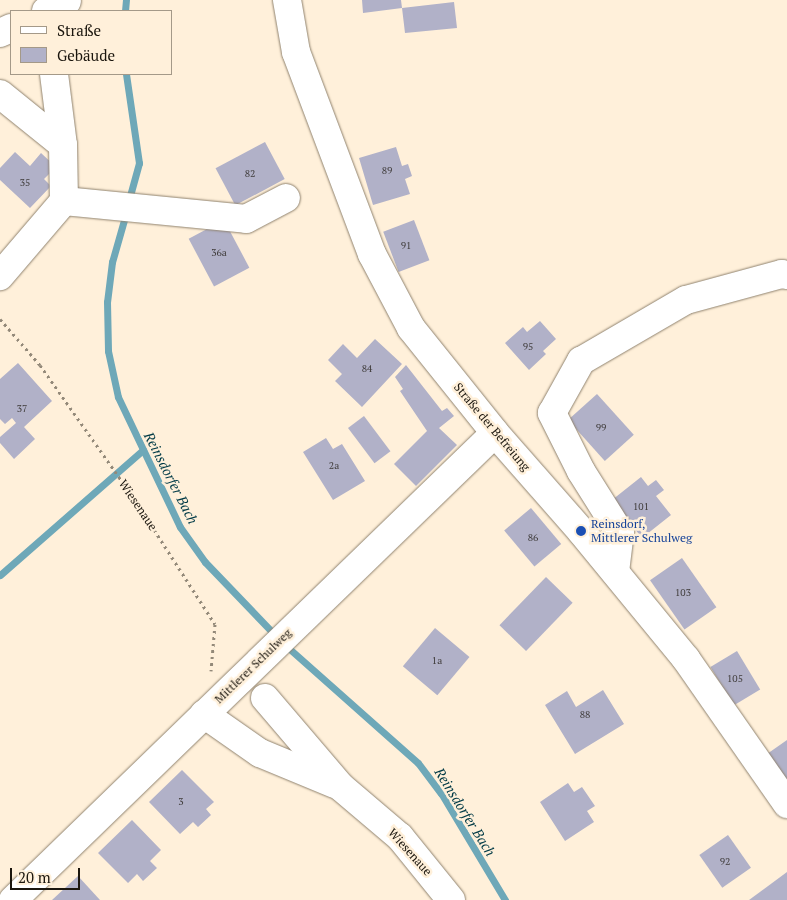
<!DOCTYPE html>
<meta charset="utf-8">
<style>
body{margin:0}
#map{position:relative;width:787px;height:900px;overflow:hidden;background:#fff0da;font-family:"PT Serif",serif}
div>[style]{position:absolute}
.stream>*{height:7px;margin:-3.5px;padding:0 3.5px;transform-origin:3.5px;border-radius:3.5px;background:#6ea8b8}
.building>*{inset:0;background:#b1b1c8;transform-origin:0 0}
.path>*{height:3px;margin-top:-1.5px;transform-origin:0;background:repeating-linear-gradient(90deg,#938979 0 2.5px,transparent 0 6.5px)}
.roads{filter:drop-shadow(0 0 1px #90836f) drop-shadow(0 0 1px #90836f)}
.minor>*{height:28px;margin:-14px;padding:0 14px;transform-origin:14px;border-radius:14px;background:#fff}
.dots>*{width:14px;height:14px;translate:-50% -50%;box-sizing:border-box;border:2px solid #fff0da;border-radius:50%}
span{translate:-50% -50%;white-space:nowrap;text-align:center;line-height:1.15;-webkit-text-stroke:5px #fff0da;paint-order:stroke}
.number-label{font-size:10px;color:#403d3c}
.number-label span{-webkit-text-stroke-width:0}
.street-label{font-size:12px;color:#1b160e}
.transit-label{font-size:12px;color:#164399}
.left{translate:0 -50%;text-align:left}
.water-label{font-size:14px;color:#013a46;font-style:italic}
.legend{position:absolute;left:10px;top:10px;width:162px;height:65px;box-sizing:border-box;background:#fff0da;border:1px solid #a49988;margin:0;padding:6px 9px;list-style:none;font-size:15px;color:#1b160e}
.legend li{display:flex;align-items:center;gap:10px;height:25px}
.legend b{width:25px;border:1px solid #a49988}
.scale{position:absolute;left:10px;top:868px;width:70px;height:22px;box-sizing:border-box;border:2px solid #1b160e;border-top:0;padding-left:6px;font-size:15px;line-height:18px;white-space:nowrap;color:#1b160e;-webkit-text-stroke:4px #fff0da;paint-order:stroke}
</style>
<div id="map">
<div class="stream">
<div style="left:125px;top:11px;width:11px;rotate:-85deg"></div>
<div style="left:126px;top:74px;width:90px;rotate:81.7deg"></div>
<div style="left:139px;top:163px;width:41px;rotate:105.4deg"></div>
<div style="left:126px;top:213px;width:51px;rotate:105.9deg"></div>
<div style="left:112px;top:262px;width:40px;rotate:97.1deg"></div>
<div style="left:107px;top:302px;width:49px;rotate:88.8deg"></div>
<div style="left:108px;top:351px;width:47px;rotate:77.7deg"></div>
<div style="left:118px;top:397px;width:144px;rotate:64.5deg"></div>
<div style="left:180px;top:527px;width:43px;rotate:54.5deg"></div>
<div style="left:205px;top:562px;width:103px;rotate:46.2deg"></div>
<div style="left:0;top:575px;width:190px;rotate:-41.2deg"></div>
<div style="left:284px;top:644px;width:179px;rotate:41.6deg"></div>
<div style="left:418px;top:763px;width:38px;rotate:53deg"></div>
<div style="left:441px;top:793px;width:125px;rotate:59.1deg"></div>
</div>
<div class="building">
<div style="clip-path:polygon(362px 0,401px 0,402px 8px,454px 2px,457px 28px,405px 33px,402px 8px,363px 13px)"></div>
<div style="left:265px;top:142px;width:42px;height:56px;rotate:62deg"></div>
<div style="clip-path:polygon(396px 147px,402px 166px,408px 164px,412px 176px,405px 179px,410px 194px,373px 205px,359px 158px)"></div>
<div style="clip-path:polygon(15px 152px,30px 166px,41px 153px,56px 167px,44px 179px,51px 186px,30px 208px,0 180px,0 168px)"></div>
<div style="left:224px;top:220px;width:54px;height:40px;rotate:62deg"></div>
<div style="left:414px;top:220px;width:43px;height:33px;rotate:69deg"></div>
<div style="clip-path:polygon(540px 321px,556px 339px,543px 351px,546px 354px,529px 370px,505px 343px,523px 327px,527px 332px)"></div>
<div style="clip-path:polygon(375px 339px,402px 364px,362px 407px,335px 381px,342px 374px,328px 360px,343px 344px,357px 358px)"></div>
<div style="clip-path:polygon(18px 363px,52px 401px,24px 427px,35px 439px,14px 459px,0 443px,0 437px,16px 423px,12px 418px,5px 424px,0 419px,0 379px)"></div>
<div style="clip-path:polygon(406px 365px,442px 411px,447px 408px,454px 416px,439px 428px,457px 445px,416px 486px,394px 464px,427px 431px,400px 391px,403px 389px,395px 377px)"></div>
<div style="left:597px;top:394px;width:55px;height:39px;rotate:48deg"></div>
<div style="left:364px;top:416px;width:44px;height:20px;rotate:53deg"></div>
<div style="clip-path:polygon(326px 438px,333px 449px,342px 444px,365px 481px,333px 500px,303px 452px)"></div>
<div style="clip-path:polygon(641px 477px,648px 486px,656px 480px,664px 490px,656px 496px,671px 515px,642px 538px,612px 500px)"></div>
<div style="left:531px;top:508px;width:47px;height:35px;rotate:50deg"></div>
<div style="left:682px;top:558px;width:60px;height:39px;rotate:55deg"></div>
<div style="left:546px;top:577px;width:37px;height:67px;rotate:44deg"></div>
<div style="left:435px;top:628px;width:45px;height:50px;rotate:40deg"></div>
<div style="left:737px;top:651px;width:45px;height:31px;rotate:59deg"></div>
<div style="clip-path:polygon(603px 690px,624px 724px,575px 754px,545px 705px,567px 691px,576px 707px)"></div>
<div style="clip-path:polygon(787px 740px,787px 783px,767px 754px)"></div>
<div style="clip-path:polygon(182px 770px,214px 802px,206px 809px,211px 815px,198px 827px,193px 822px,180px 834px,149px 802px)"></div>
<div style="clip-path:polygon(568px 783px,574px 792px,582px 787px,595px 806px,587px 811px,594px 822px,565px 841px,540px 802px)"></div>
<div style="clip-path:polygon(132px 820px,161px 850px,150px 861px,157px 868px,143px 881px,137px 874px,128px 883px,98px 853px)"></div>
<div style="left:728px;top:835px;width:40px;height:35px;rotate:55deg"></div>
<div style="clip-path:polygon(787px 872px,787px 900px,749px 900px)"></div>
<div style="clip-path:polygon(78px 876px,100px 900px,52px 900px)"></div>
</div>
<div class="path">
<div style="left:0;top:319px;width:61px;rotate:49deg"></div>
<div style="left:40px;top:365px;width:161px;rotate:54.8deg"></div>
<div style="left:133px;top:497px;width:151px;rotate:57.2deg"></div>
<div style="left:215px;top:624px;width:47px;rotate:94.9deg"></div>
</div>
<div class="roads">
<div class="minor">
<div style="left:287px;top:0;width:53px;rotate:80.2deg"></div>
<div style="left:296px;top:52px;width:216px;rotate:69.4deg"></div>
<div style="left:372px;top:254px;width:84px;rotate:62.2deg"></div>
<div style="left:411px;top:328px;width:134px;rotate:51.3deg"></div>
<div style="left:495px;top:433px;width:130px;rotate:48.7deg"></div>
<div style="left:581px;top:531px;width:166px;rotate:50.6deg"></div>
<div style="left:686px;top:659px;width:177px;rotate:55.1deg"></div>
<div style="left:46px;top:11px;width:23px;rotate:-25deg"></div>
<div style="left:0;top:33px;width:12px;rotate:-24deg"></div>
<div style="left:54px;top:74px;width:72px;rotate:82.8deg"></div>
<div style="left:0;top:94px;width:81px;rotate:39deg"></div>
<div style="left:63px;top:145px;width:56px;rotate:89deg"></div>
<div style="left:64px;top:201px;width:99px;rotate:130.5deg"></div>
<div style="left:64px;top:201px;width:183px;rotate:5.6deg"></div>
<div style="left:246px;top:219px;width:45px;rotate:-27.7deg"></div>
<div style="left:615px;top:572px;width:39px;rotate:-83deg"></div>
<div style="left:620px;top:533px;width:73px;rotate:-122.2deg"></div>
<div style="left:581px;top:471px;width:65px;rotate:-116.6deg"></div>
<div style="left:552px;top:413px;width:60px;rotate:-60.9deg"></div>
<div style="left:581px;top:361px;width:121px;rotate:-30.2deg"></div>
<div style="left:686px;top:300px;width:99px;rotate:-15.2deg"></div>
<div style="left:782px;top:274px;width:5px;rotate:11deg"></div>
<div style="left:265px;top:698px;width:117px;rotate:49.5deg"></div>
<div style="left:341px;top:787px;width:77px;rotate:40.3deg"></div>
<div style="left:400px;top:837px;width:81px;rotate:51deg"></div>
<div style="left:204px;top:714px;width:68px;rotate:34.9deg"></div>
<div style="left:260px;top:753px;width:81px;rotate:22.5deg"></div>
<div style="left:13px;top:900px;width:671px;rotate:-44.09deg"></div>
</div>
</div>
<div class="dots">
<div style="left:581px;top:531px;background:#1a4fb4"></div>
</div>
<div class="number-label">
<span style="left:387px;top:171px">89</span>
<span style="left:250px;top:174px">82</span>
<span style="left:25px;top:183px">35</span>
<span style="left:406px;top:246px">91</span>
<span style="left:219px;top:253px">36a</span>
<span style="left:528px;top:347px">95</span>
<span style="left:367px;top:369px">84</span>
<span style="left:22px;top:409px">37</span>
<span style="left:601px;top:428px">99</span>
<span style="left:334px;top:466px">2a</span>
<span style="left:641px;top:507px">101</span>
<span style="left:533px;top:538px">86</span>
<span style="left:683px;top:593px">103</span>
<span style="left:437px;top:661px">1a</span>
<span style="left:735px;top:679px">105</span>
<span style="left:585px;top:715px">88</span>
<span style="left:181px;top:802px">3</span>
<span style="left:725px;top:862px">92</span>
</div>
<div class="street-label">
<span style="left:492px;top:427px;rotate:50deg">Straße der Befreiung</span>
<span style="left:138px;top:505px;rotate:56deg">Wiesenaue</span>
<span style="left:253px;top:666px;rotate:-44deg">Mittlerer Schulweg</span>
<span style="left:410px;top:852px;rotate:48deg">Wiesenaue</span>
</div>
<div class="transit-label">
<span class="left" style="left:591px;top:531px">Reinsdorf,<br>Mittlerer Schulweg</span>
</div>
<div class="water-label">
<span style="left:171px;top:478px;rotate:63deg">Reinsdorfer Bach</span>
<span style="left:465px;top:812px;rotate:58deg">Reinsdorfer Bach</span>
</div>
<ul class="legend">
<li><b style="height:6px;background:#fff"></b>Straße</li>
<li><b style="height:14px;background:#b1b1c8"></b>Gebäude</li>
</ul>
<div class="scale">20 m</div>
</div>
